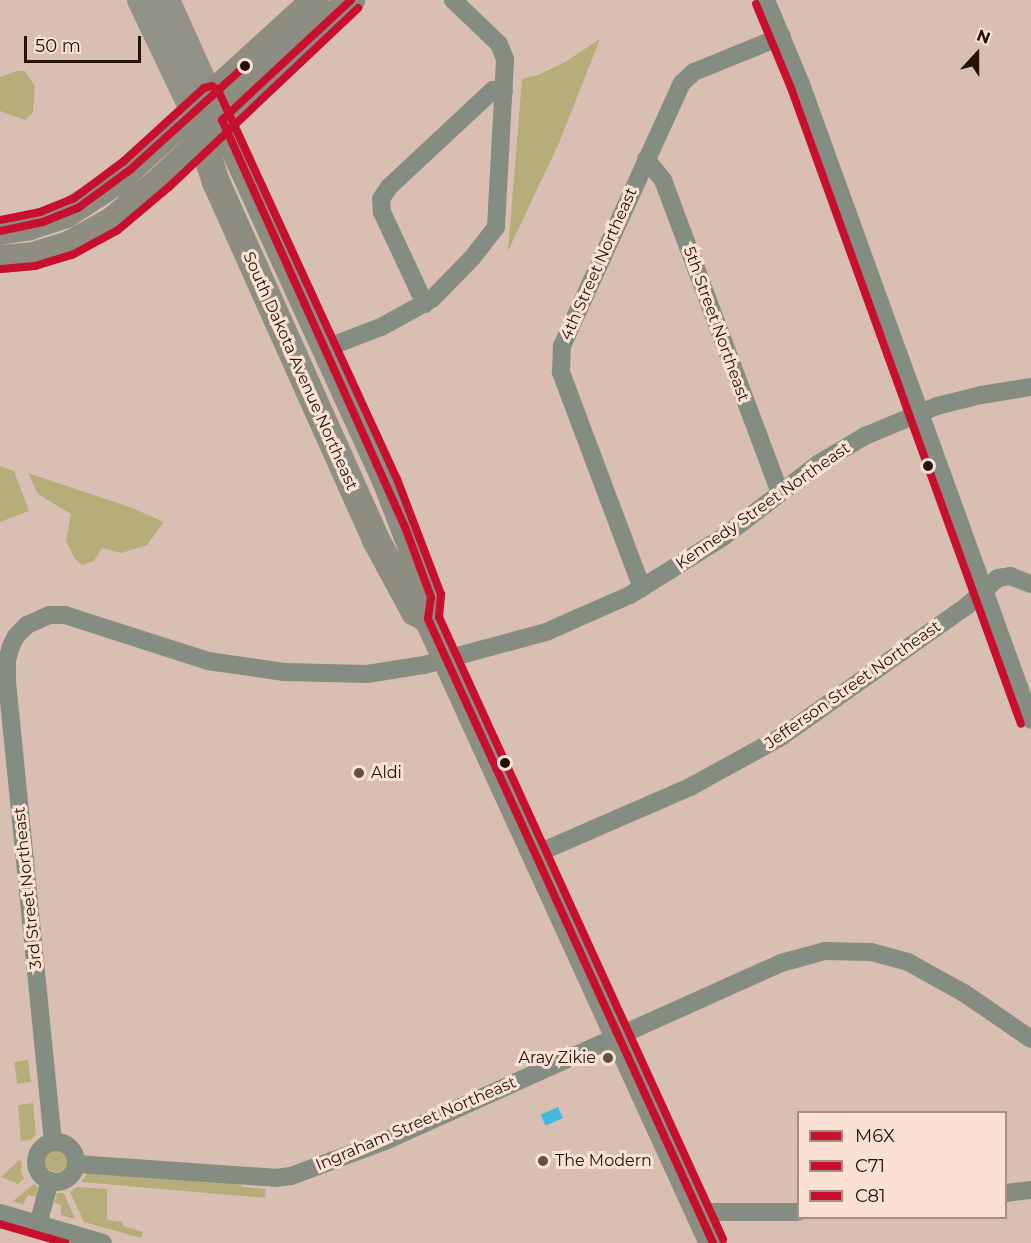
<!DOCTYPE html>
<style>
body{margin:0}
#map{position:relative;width:1031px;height:1243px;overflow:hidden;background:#d9bfb1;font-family:Montserrat,sans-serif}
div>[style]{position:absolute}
.green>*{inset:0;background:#b7ad7b;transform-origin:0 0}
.round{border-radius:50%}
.water>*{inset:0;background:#42badf;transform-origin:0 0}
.street>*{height:18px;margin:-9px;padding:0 9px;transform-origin:9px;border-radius:9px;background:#858d83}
.street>.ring{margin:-9px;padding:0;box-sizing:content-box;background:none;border:18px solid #858d83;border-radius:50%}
.secondary>*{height:26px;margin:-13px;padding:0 13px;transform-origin:13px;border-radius:13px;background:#939288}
.primary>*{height:28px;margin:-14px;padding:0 14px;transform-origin:14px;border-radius:14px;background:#8d8d82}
.bus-1>*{height:8px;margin:-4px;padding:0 4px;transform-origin:4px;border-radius:4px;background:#c8102e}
.bus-2>*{height:8px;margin:-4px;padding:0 4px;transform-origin:4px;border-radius:4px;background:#c8102e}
.bus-3>*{height:8px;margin:-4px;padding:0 4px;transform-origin:4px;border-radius:4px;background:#c8102e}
.dots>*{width:16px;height:16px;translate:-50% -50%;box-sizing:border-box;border:3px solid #fae1d3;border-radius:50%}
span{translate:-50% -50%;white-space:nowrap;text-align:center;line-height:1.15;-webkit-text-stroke:6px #fae1d3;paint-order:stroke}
.street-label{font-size:16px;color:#231309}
.poi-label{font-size:16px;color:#231309}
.left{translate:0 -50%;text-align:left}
.right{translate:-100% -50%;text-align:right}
.legend{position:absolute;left:797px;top:1111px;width:210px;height:108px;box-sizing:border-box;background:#fae1d3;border:2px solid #a48f82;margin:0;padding:8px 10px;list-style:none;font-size:18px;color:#231309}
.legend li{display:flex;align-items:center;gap:12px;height:30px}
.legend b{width:30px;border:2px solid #a48f82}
.north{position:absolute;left:947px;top:24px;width:60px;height:60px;-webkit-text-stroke:4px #fae1d3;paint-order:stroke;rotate:21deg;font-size:16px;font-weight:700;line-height:24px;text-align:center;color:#231309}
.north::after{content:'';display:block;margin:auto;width:21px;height:27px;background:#231309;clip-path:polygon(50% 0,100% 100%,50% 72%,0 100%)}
.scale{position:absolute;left:24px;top:36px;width:117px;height:27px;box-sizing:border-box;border:3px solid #231309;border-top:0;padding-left:8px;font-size:18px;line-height:21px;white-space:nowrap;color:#231309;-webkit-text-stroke:4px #fae1d3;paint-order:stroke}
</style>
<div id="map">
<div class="green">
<div style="clip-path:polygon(600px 39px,559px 143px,508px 251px,522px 79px,538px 75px,565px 62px)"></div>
<div style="clip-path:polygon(17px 71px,25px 71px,35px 86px,33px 112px,25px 120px,0 111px,0 77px)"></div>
<div style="clip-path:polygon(0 466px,14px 471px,29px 511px,0 522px)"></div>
<div style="clip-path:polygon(28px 473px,130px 507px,164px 522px,147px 545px,121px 553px,102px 548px,94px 561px,82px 565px,75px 559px,66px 541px,71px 514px,38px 494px)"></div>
<div style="left:28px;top:1060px;width:22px;height:14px;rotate:82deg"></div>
<div style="clip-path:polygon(33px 1103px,36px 1135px,30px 1140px,21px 1141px,18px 1107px,19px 1105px)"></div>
<div class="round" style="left:45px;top:1150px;width:22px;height:22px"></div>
<div style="clip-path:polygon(19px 1160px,22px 1162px,21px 1171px,24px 1179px,18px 1184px,1px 1177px)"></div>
<div style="clip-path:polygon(88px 1172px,238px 1183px,243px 1187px,266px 1189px,265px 1198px,81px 1182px)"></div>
<div style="clip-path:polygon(34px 1184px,39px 1188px,36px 1197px,28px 1195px,23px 1205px,13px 1201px)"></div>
<div style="clip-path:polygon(77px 1187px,107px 1189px,107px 1220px,123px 1222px,123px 1226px,143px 1232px,141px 1238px,84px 1222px,70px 1192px)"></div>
<div style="clip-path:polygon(57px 1193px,64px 1193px,75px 1219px,61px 1215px,61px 1205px,54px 1203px)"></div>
</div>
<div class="water">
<div style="left:558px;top:1107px;width:12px;height:19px;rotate:66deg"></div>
</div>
<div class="street">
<div style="left:766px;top:0;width:91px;rotate:67.4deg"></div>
<div style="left:801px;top:84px;width:676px;rotate:70.12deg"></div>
<div style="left:646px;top:159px;width:27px;rotate:51deg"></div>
<div style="left:663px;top:180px;width:334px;rotate:69.5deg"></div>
<div style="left:425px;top:304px;width:102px;rotate:-115.1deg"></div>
<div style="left:382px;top:212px;width:13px;rotate:-94deg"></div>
<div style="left:381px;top:199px;width:14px;rotate:-56deg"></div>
<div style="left:389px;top:187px;width:142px;rotate:-43deg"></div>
<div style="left:493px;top:90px;width:11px;rotate:5deg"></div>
<div style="left:326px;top:348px;width:59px;rotate:-20.9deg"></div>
<div style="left:381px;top:327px;width:58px;rotate:-28.8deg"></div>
<div style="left:432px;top:299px;width:57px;rotate:-45.7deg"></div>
<div style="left:472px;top:258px;width:39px;rotate:-52deg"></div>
<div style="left:496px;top:227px;width:168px;rotate:-86.9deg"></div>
<div style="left:505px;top:59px;width:16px;rotate:-112deg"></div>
<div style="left:499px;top:44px;width:64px;rotate:-136.3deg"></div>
<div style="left:642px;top:588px;width:231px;rotate:-110.6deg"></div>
<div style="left:561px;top:372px;width:26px;rotate:-88deg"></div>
<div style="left:562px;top:346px;width:289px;rotate:-65.5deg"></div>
<div style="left:682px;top:83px;width:16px;rotate:-43deg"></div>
<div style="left:694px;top:72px;width:95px;rotate:-22.2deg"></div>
<div style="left:536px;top:854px;width:168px;rotate:-23.5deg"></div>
<div style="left:690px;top:787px;width:104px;rotate:-28.8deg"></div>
<div style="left:781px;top:737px;width:229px;rotate:-35.2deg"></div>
<div style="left:968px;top:605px;width:40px;rotate:-42deg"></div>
<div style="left:998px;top:578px;width:12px;rotate:-9deg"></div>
<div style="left:1010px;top:576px;width:22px;rotate:21deg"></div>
<div class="ring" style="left:36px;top:1142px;width:22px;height:22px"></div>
<div style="left:53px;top:1142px;width:463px;rotate:-95.7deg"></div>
<div style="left:7px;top:681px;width:21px;rotate:-90deg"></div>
<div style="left:7px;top:660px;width:15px;rotate:-74deg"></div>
<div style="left:11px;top:646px;width:11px;rotate:-63deg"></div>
<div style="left:16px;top:636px;width:16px;rotate:-45deg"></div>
<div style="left:27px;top:625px;width:24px;rotate:-24deg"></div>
<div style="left:49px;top:615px;width:16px"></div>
<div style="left:65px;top:615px;width:150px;rotate:17.8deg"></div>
<div style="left:208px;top:661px;width:77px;rotate:8.2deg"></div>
<div style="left:284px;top:672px;width:83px;rotate:1.4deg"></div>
<div style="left:367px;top:674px;width:58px;rotate:-9deg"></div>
<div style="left:424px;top:665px;width:126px;rotate:-15.1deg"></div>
<div style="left:546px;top:632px;width:92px;rotate:-23.8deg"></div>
<div style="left:630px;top:595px;width:110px;rotate:-31.9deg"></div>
<div style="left:723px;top:537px;width:120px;rotate:-37.5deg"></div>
<div style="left:818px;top:464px;width:55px;rotate:-30.8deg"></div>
<div style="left:865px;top:436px;width:78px;rotate:-22.6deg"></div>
<div style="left:937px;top:406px;width:45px;rotate:-14deg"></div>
<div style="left:981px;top:395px;width:51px;rotate:-9.1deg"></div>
<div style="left:77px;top:1164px;width:198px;rotate:4deg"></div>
<div style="left:275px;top:1178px;width:16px;rotate:-7deg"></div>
<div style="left:291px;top:1176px;width:100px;rotate:-20.4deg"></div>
<div style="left:385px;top:1141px;width:434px;rotate:-24.2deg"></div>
<div style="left:781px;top:963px;width:46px;rotate:-15.3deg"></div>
<div style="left:825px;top:951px;width:46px;rotate:1.2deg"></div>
<div style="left:871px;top:952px;width:38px;rotate:15deg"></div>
<div style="left:908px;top:962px;width:64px;rotate:29deg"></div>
<div style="left:964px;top:993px;width:81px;rotate:34.5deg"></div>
<div style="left:1006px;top:1193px;width:25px;rotate:-7deg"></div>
<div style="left:699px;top:1212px;width:99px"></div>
<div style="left:0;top:1213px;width:107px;rotate:16.2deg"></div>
<div style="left:38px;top:1224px;width:45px;rotate:-74.4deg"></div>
</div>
<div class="secondary">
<div style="left:140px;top:0;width:123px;rotate:64.5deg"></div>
<div style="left:167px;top:0;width:105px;rotate:65.9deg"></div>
</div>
<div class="primary">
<div style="left:210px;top:96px;width:426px;rotate:65.4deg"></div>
<div style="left:387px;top:483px;width:122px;rotate:68.9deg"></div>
<div style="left:431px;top:597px;width:22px;rotate:98deg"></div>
<div style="left:428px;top:619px;width:686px;rotate:65.45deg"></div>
<div style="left:193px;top:111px;width:75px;rotate:72.1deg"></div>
<div style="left:216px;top:182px;width:392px;rotate:65.9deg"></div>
<div style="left:376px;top:540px;width:82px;rotate:61.6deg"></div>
<div style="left:415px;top:612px;width:15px;rotate:28deg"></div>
<div style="left:0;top:231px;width:30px;rotate:-9deg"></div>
<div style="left:30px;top:226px;width:38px;rotate:-18deg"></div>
<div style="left:66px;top:214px;width:61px;rotate:-32.9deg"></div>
<div style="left:117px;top:181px;width:268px;rotate:-42.4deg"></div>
<div style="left:0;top:259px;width:33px;rotate:-5deg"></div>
<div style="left:33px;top:256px;width:38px;rotate:-17deg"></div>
<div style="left:69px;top:245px;width:49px;rotate:-29.2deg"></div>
<div style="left:112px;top:221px;width:67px;rotate:-40.1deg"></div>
<div style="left:163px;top:178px;width:259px;rotate:-43.4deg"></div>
</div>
<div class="bus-1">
<div style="left:351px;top:0;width:176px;rotate:137.1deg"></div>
<div style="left:222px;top:120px;width:446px;rotate:65.8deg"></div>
<div style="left:405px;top:527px;width:75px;rotate:69.6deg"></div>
<div style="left:431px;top:597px;width:22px;rotate:98deg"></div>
<div style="left:428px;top:619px;width:686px;rotate:65.45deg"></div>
<div style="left:0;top:231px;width:44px;rotate:-11.8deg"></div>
<div style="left:43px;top:222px;width:38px;rotate:-22deg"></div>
<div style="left:78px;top:208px;width:66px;rotate:-36.3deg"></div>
<div style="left:131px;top:169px;width:154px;rotate:-42.1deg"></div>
</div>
<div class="bus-2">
<div style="left:756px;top:4px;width:91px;rotate:67.4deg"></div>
<div style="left:791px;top:88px;width:676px;rotate:70.12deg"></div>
<div style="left:1px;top:269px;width:34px;rotate:-5deg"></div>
<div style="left:35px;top:266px;width:39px;rotate:-17deg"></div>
<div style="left:72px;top:255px;width:52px;rotate:-28.5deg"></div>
<div style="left:118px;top:230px;width:68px;rotate:-40.2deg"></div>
<div style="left:170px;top:186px;width:259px;rotate:-43.4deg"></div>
<div style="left:0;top:1224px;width:68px;rotate:16.3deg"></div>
</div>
<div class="bus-3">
<div style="left:0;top:220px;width:41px;rotate:-11.3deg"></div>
<div style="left:40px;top:212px;width:35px;rotate:-22deg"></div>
<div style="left:73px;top:199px;width:64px;rotate:-36.7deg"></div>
<div style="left:124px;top:161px;width:108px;rotate:-42.4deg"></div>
<div style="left:204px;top:88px;width:8px;rotate:-14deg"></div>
<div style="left:212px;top:86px;width:7px;rotate:34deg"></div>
<div style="left:218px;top:90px;width:428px;rotate:65.3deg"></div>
<div style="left:397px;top:479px;width:123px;rotate:69.1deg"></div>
<div style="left:441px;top:594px;width:23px;rotate:95deg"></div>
<div style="left:439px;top:617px;width:684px;rotate:65.46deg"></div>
</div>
<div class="dots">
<div style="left:245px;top:66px;background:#231309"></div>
<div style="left:928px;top:466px;background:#231309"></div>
<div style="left:505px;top:763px;background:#231309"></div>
<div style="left:359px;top:773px;background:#634f44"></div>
<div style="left:608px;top:1058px;background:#634f44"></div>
<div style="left:543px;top:1161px;background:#634f44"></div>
</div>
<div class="street-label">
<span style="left:599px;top:264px;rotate:-66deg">4th Street Northeast</span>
<span style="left:716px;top:324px;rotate:70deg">5th Street Northeast</span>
<span style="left:300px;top:371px;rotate:66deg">South Dakota Avenue Northeast</span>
<span style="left:763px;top:506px;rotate:-35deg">Kennedy Street Northeast</span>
<span style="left:853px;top:685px;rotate:-35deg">Jefferson Street Northeast</span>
<span style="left:28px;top:888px;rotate:-96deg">3rd Street Northeast</span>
<span style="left:416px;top:1124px;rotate:-23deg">Ingraham Street Northeast</span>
</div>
<div class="poi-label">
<span class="left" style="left:371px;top:773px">Aldi</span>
<span class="right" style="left:596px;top:1058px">Aray Zikie</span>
<span class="left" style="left:555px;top:1161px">The Modern</span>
</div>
<ul class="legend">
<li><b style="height:8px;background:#c8102e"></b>M6X</li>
<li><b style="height:8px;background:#c8102e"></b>C71</li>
<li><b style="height:8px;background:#c8102e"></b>C81</li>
</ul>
<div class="north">N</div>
<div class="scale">50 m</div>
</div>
